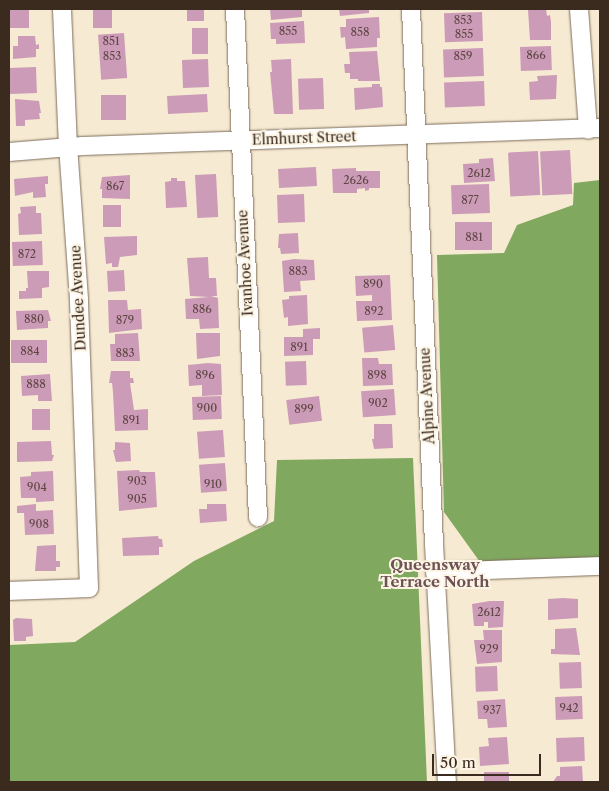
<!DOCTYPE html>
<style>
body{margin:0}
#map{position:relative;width:609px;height:791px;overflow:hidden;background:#f7ead2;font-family:"Libre Caslon Text",serif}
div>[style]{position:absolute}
.forest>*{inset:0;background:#81a85f}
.building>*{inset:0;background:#cc9bb7;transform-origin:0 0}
.roads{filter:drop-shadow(0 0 1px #7d6d5d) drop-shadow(0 0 1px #7d6d5d)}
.street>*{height:18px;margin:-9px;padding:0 9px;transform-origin:9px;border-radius:9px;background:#fff}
span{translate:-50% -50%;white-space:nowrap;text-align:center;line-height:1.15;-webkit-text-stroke:4px #fcf5e5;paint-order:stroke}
.number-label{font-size:11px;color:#5f4644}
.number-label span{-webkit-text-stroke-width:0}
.street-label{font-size:14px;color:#3b2a1e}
.neighbourhood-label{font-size:15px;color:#6e5254;font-weight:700}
.frame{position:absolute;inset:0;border:10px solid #3b2a1e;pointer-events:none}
.scale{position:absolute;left:432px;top:754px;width:109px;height:22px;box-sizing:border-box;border:2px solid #3b2a1e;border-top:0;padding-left:6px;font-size:15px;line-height:18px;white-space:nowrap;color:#3b2a1e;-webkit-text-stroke:4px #fcf5e5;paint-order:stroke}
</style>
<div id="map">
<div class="forest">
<div style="clip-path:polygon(600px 180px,600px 558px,480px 562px,444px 512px,437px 255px,504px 253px,517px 225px,573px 205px,574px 183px)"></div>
<div style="clip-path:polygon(413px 458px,427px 782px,9px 782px,9px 645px,75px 642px,194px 561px,274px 521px,277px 460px)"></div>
</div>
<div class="building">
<div style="left:9px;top:9px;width:20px;height:19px"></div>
<div style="left:93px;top:9px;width:19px;height:19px"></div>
<div style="left:187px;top:9px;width:17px;height:12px"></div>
<div style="clip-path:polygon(270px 9px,302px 9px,302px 17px,271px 20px)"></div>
<div style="clip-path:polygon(339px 9px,369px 9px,369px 13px,340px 16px)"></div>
<div style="clip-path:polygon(546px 9px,547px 16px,550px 15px,551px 22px,551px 40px,530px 40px,528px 10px)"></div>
<div style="left:482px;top:12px;width:29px;height:38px;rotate:88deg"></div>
<div style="clip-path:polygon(379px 17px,380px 38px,377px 38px,377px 47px,346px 49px,345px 37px,341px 38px,340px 27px,346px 27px,346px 19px)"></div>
<div style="clip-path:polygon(304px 21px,305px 43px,276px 44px,276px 39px,271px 39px,270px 23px)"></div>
<div style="left:192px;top:28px;width:16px;height:26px"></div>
<div style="left:124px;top:33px;width:45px;height:26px;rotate:86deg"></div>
<div style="clip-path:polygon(18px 36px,35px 36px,36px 45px,39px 44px,39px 49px,36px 49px,36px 57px,13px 59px,13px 46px,18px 46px)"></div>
<div style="left:551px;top:46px;width:24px;height:31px;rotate:88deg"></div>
<div style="left:483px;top:48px;width:28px;height:40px;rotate:88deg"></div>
<div style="clip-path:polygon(377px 51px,380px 81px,358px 81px,358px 79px,350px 79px,350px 73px,345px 73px,344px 64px,350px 64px,349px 52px)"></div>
<div style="left:208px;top:59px;width:28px;height:26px;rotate:88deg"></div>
<div style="clip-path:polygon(291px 59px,293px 114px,274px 114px,270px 72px,272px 72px,271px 60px)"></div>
<div style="left:36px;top:67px;width:26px;height:27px;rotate:88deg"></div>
<div style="clip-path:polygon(557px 75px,556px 99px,530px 100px,529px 82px,538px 81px,537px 76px)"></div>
<div style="left:323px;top:78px;width:31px;height:25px;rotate:88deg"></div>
<div style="left:484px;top:81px;width:25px;height:40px;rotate:88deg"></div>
<div style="clip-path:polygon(372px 84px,380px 84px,380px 87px,382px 87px,383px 107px,355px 110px,354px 88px,372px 87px)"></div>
<div style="left:207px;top:94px;width:18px;height:40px;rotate:87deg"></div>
<div style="left:126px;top:95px;width:25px;height:25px;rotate:90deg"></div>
<div style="clip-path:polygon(15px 99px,39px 101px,41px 113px,39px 113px,40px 119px,25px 120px,25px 126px,16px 126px)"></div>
<div style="left:570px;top:150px;width:44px;height:30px;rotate:87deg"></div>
<div style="left:538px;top:151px;width:44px;height:30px;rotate:87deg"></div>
<div style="clip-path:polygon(493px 158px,495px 181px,464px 183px,463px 164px,479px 163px,479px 159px)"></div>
<div style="left:316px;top:167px;width:19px;height:38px;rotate:87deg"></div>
<div style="clip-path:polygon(356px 168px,356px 171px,380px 171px,380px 188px,369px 188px,369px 190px,365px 191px,365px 188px,357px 189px,357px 193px,333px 193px,332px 169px)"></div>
<div style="left:216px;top:174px;width:43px;height:21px;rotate:87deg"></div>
<div style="clip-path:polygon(130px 175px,130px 199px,102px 198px,102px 189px,100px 189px,102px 177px)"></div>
<div style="clip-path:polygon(48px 176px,48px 184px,45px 184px,46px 197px,33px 198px,33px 192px,15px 196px,14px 179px)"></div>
<div style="clip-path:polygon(171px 178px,177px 178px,177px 181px,185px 181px,187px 207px,166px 208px,165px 182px,171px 181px)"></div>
<div style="left:489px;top:184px;width:29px;height:38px;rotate:88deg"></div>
<div style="left:304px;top:194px;width:28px;height:27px;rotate:88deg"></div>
<div style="left:103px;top:205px;width:18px;height:22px"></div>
<div style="clip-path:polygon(36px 206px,36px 213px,41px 213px,42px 234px,19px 235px,18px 214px,21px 213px,20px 207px)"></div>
<div style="left:492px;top:222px;width:28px;height:37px;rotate:90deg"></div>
<div style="clip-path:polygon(298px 233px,299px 253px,281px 254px,280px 248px,278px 248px,279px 234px)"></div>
<div style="clip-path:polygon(137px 236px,137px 255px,120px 257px,118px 267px,112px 267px,112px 263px,106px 264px,104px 237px)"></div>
<div style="left:42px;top:241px;width:24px;height:30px;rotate:88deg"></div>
<div style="clip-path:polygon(208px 257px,209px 278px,216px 278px,217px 296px,211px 296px,218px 298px,219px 328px,200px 329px,199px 319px,186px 319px,185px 299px,209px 297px,190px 296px,187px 258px)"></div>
<div style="clip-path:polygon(294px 259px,314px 260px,315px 280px,300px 281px,301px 291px,284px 292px,282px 261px)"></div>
<div style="left:124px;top:270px;width:21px;height:17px;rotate:87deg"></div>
<div style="clip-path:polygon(27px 271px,49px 271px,49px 287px,42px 288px,42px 298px,19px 299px,19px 291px,26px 291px,26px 288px,28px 288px)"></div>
<div style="clip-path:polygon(390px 275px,392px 320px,357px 321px,356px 301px,372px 301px,372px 295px,356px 296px,355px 276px)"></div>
<div style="clip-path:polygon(307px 295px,308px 324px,288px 326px,288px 317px,284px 318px,282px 300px,289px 299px,289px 296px)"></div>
<div style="clip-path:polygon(108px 300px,127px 300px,128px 310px,141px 309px,142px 329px,109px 333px)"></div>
<div style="clip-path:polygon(48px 310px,51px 321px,48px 321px,48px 328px,17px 330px,16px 311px)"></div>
<div style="left:393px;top:325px;width:25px;height:31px;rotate:85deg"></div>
<div style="clip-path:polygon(320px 328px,320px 339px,313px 339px,313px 355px,284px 356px,284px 337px,303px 337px,303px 329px)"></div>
<div style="clip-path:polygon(138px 333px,140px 361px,111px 361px,110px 344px,115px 344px,115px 334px)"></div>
<div style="clip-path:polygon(196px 333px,220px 333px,220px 356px,197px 359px)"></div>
<div style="left:11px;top:340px;width:36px;height:23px"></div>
<div style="clip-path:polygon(362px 358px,378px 358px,379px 364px,392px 364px,393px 385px,363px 386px)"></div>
<div style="left:306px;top:361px;width:24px;height:21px;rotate:88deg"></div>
<div style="clip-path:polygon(208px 363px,221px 364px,222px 395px,202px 396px,202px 385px,189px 386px,188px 365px)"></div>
<div style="clip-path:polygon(111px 371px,130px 371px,130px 378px,133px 378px,134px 383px,130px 383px,134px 410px,148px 409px,148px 430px,115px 431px,113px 392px,112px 383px,109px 383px)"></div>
<div style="clip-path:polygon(50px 374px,52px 401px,38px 401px,38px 395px,22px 396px,21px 376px)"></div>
<div style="left:394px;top:389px;width:26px;height:33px;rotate:86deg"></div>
<div style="left:221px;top:396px;width:23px;height:29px;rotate:88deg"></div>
<div style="left:319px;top:396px;width:25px;height:33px;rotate:83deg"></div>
<div style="left:32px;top:409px;width:18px;height:21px"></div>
<div style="clip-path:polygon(374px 424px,392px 424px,393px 448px,374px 449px,372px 439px,374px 439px)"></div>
<div style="left:223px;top:430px;width:27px;height:26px;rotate:86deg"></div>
<div style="clip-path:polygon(51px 441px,52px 455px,54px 455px,52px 461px,17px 462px,17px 442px)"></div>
<div style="clip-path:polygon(115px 442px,130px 443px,131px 461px,116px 462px,113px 450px,115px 450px)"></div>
<div style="left:225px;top:463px;width:28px;height:26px;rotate:86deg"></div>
<div style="clip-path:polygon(139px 470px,140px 472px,155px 472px,157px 507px,119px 511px,117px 471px)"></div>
<div style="clip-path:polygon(53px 471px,54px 501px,36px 502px,36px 498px,21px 498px,20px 477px,31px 476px,31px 472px)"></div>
<div style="clip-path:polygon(36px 504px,36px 511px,53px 510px,54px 534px,25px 535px,24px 513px,17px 513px,17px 506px)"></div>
<div style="clip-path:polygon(207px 504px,226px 504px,227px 521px,200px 523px,199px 509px,207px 509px)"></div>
<div style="clip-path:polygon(158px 536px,159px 539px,162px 539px,163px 547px,159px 547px,159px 555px,123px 556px,122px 538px)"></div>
<div style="clip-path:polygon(56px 545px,56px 561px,60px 561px,60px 567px,56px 567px,56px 571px,35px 571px,37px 546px)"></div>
<div style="clip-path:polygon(563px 598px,578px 599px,578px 618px,548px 620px,548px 599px)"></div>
<div style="clip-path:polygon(490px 601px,504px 601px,503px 627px,488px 628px,488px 622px,484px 622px,484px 626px,474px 626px,472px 604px)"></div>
<div style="clip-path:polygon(16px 618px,32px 619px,33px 636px,26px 637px,26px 641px,14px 641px,13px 620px)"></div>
<div style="clip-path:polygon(576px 628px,580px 655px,551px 654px,551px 649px,555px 649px,555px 629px)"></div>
<div style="clip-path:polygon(483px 630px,502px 630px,502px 662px,477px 664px,474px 640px,484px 640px)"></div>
<div style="left:581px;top:662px;width:26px;height:22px;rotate:88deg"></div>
<div style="left:497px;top:666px;width:25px;height:22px;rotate:88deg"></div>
<div style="left:582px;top:696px;width:23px;height:27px;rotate:88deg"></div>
<div style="clip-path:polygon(505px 699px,507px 727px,488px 728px,487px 719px,478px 719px,477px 701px)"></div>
<div style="clip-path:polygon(507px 737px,509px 764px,480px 766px,479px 747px,489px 746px,488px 738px)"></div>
<div style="left:584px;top:737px;width:24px;height:28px;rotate:88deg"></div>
<div style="clip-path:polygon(582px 766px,583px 782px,553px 782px,557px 776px,560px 776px,560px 767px)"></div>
<div style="left:509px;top:772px;width:10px;height:25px;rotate:90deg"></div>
</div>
<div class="roads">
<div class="street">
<div style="left:235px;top:9px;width:509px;rotate:87.41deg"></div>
<div style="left:411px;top:9px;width:535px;rotate:87.54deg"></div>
<div style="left:434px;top:544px;width:238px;rotate:86.9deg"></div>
<div style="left:579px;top:9px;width:121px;rotate:85.7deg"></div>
<div style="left:9px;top:152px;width:74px;rotate:-4.6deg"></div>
<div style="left:83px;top:146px;width:517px;rotate:-1.99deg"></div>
<div style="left:435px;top:572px;width:165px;rotate:-2.1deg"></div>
<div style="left:9px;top:591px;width:80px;rotate:-2.1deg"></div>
<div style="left:89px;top:588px;width:289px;rotate:-92deg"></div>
<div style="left:79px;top:299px;width:152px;rotate:-94.1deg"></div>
<div style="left:68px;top:147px;width:138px;rotate:-92.5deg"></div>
</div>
</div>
<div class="number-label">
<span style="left:463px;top:20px">853</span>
<span style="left:288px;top:31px">855</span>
<span style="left:360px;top:32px">858</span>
<span style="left:464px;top:34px">855</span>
<span style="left:111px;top:41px">851</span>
<span style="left:536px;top:55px">866</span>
<span style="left:112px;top:56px">853</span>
<span style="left:463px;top:56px">859</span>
<span style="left:479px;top:173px">2612</span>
<span style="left:356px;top:180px">2626</span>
<span style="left:115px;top:186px">867</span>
<span style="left:470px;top:200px">877</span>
<span style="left:474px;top:237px">881</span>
<span style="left:27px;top:254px">872</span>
<span style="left:298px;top:271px">883</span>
<span style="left:373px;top:284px">890</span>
<span style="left:202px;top:309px">886</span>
<span style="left:374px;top:311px">892</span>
<span style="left:34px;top:319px">880</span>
<span style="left:125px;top:320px">879</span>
<span style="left:299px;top:347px">891</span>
<span style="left:30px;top:351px">884</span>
<span style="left:125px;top:353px">883</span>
<span style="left:205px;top:375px">896</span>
<span style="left:377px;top:375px">898</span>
<span style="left:36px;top:384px">888</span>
<span style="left:378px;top:403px">902</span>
<span style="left:207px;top:408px">900</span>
<span style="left:304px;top:409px">899</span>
<span style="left:131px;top:420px">891</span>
<span style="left:137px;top:481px">903</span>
<span style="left:213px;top:484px">910</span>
<span style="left:37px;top:487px">904</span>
<span style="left:137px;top:499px">905</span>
<span style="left:39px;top:524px">908</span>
<span style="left:489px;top:612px">2612</span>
<span style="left:489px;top:649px">929</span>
<span style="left:569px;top:708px">942</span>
<span style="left:492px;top:710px">937</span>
</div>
<div class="street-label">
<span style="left:304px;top:138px;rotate:-2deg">Elmhurst Street</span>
<span style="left:245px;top:263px;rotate:-93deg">Ivanhoe Avenue</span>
<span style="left:78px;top:298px;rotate:-93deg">Dundee Avenue</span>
<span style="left:427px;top:396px;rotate:-93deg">Alpine Avenue</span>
</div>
<div class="neighbourhood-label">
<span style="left:435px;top:573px">Queensway<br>Terrace North</span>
</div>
<div class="frame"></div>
<div class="scale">50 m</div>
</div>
